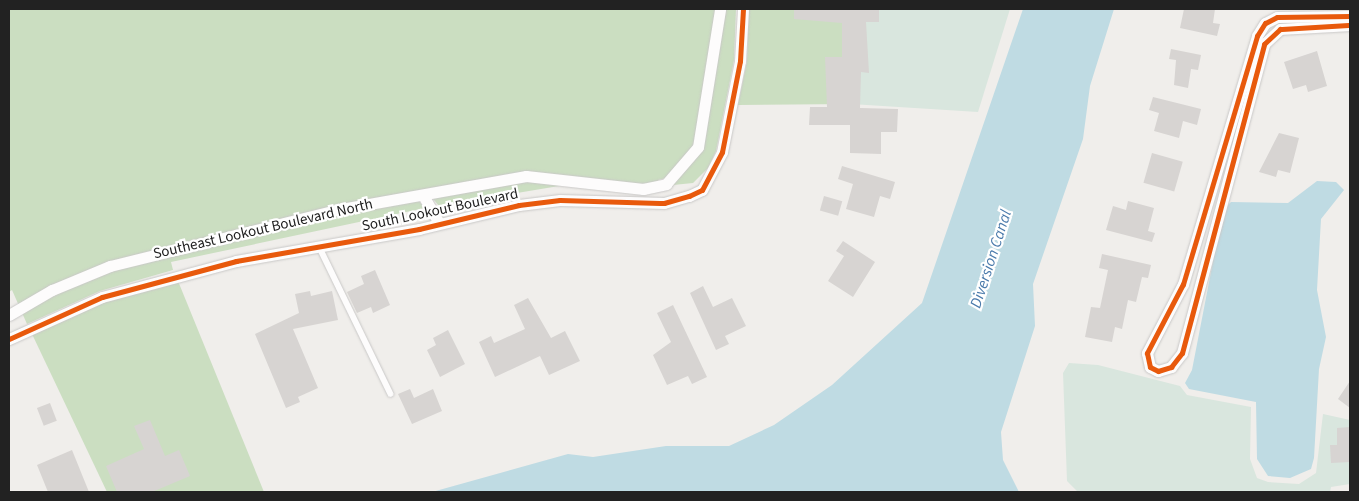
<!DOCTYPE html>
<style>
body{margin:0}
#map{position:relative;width:1359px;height:501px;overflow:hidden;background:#f0eeeb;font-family:"Source Sans 3",sans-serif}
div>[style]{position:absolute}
.forest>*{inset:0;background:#cbdec1}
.wetland>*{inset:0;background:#d9e6de}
.water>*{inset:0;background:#bfdbe3}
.building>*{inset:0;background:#d7d4d2;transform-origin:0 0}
.roads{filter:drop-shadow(0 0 1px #c9c8c7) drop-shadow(0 0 1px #c9c8c7)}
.service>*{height:5.5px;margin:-2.75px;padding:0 2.75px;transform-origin:2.75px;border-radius:2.75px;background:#fdfcfc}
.minor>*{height:11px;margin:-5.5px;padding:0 5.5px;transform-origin:5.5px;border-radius:5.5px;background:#fdfcfc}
.cycleway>*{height:5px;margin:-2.5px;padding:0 2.5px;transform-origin:2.5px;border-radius:2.5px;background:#e8590c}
span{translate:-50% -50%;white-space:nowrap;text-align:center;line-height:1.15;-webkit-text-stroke:4.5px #fff;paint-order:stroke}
.street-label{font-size:15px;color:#222}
.water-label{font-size:16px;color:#4a7aab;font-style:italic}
.frame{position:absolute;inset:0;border:10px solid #222;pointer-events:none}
</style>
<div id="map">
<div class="forest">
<div style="clip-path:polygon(9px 9px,736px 9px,734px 60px,716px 151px,708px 168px,693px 183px,673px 185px,670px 177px,658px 180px,659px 185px,559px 186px,439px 206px,425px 189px,415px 197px,425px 208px,171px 262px,173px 270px,100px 291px,27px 324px,12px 290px,9px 292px)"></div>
<div style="clip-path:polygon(749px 9px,843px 9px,849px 34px,851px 104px,738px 105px,747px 61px)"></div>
<div style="clip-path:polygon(178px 281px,264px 492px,107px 492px,32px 334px,105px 302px)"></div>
</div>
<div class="wetland">
<div style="clip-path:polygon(853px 9px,1010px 9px,978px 112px,851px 104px,847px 25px)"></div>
<div style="clip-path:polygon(1069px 363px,1098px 365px,1180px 386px,1187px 395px,1251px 407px,1250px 459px,1257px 478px,1268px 482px,1299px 484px,1316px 473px,1323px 414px,1350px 420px,1350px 484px,1331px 487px,1330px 492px,1078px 492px,1067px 481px,1063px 373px)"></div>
</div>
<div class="water">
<div style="clip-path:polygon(1023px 9px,1114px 9px,1090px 86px,1083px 139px,1033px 284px,1035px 326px,1001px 432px,1003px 460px,1019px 492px,432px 492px,568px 454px,593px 457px,666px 446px,729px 446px,774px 425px,832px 385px,922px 303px)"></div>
<div style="clip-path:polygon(1317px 181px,1336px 182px,1344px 190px,1321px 219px,1317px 290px,1326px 337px,1319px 369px,1314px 458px,1311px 469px,1290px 478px,1268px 476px,1257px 459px,1256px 402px,1189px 389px,1185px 383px,1192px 370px,1223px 210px,1231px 202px,1288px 203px)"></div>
</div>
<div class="building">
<div style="clip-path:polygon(794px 9px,879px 9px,879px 22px,866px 22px,869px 73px,861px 72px,860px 108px,898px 109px,897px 132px,881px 132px,881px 154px,850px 153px,850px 125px,809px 125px,810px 107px,827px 107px,825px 57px,842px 57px,842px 23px,794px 19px)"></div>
<div style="clip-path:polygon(1184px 9px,1215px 9px,1213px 23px,1220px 24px,1217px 36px,1180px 28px)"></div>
<div style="clip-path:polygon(1171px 49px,1201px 55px,1198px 70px,1191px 69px,1188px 88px,1174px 85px,1176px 60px,1169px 59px)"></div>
<div style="clip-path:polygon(1317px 51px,1327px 86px,1308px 92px,1306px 85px,1293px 89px,1284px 62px)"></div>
<div style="clip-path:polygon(1153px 97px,1201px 109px,1197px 125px,1183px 121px,1179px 138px,1154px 131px,1159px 113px,1149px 110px)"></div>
<div style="clip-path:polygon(1279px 133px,1299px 138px,1290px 173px,1278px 170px,1276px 177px,1259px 172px)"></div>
<div style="left:1152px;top:153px;width:32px;height:31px;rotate:16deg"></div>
<div style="clip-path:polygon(842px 166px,895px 182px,890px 199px,880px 196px,874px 217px,846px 209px,853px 184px,838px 179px)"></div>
<div style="left:824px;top:196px;width:19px;height:15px;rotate:16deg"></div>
<div style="clip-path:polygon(1128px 201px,1154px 208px,1148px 231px,1155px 233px,1152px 242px,1106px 230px,1113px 206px,1126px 210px)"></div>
<div style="clip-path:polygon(843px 241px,875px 262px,853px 297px,828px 281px,844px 256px,836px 251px)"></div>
<div style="clip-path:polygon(1102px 254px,1151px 265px,1148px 278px,1142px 277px,1136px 302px,1128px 300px,1122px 329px,1115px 327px,1112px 342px,1085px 337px,1091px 307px,1100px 308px,1108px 270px,1099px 268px)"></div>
<div style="clip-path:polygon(375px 270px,390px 305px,373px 313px,371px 307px,357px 313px,347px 292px,364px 284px,361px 276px)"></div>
<div style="clip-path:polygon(703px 286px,713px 307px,732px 298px,746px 326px,725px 336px,729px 344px,716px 350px,690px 293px)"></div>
<div style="clip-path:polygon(310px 291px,311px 296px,332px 291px,338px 320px,293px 329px,318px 388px,298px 397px,300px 402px,286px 408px,255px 334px,299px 313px,295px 294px)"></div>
<div style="clip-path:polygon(528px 298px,551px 338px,565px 331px,580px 361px,549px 375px,540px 356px,495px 377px,479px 342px,491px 336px,494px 343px,525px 329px,514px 305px)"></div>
<div style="clip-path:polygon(673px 305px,707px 377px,692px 384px,688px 376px,667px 385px,653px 355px,671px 342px,657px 313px)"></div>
<div style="clip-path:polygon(448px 330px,465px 364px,440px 377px,427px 350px,436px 345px,433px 338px)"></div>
<div style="clip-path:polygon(1350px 381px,1350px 408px,1338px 399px)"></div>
<div style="clip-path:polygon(410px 389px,414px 398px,433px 389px,442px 411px,412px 424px,398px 394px)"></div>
<div style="left:50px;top:403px;width:19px;height:14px;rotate:69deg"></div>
<div style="clip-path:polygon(150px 420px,165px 456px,179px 450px,190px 476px,152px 492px,117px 492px,106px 466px,144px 449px,134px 426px)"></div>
<div style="clip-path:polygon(1350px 427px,1350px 462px,1331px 463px,1330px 445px,1337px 445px,1337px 428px)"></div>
<div style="clip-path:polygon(72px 450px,89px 492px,48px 492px,37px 465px)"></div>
</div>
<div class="roads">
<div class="service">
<div style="left:320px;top:248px;width:162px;rotate:64.1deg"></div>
</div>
<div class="minor">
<div style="left:1350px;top:16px;width:73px;rotate:179.2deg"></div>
<div style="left:1277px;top:17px;width:13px;rotate:153deg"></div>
<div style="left:1265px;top:23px;width:15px;rotate:122deg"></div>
<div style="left:1257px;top:36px;width:259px;rotate:106.6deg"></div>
<div style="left:1183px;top:284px;width:78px;rotate:117.6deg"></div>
<div style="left:1147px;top:353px;width:14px;rotate:78deg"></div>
<div style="left:1150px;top:367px;width:9px;rotate:27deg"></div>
<div style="left:1158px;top:371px;width:14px;rotate:-17deg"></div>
<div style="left:1171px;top:367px;width:18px;rotate:-52deg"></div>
<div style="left:1182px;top:353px;width:320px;rotate:-75.1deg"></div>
<div style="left:1264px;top:44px;width:22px;rotate:-43deg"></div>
<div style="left:1280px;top:29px;width:70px;rotate:-3.3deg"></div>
<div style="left:424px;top:197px;width:28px;rotate:60deg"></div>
<div style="left:9px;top:315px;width:50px;rotate:-30.2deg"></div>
<div style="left:52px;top:290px;width:63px;rotate:-22.5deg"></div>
<div style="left:110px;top:266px;width:238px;rotate:-13.9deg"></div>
<div style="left:341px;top:209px;width:188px;rotate:-10.1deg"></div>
<div style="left:526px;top:176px;width:118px;rotate:6.3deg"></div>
<div style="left:643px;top:189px;width:24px;rotate:-12deg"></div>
<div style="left:666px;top:184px;width:49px;rotate:-49.1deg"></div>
<div style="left:698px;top:147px;width:140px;rotate:-80.9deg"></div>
<div style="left:9px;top:339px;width:102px;rotate:-24.3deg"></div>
<div style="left:102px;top:297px;width:139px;rotate:-15deg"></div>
<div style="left:236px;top:261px;width:186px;rotate:-9.9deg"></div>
<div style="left:419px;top:229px;width:103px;rotate:-13.5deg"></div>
<div style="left:519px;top:205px;width:41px;rotate:-7deg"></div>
<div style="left:560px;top:200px;width:104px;rotate:1.7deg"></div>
<div style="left:664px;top:203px;width:26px;rotate:-16deg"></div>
<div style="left:689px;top:196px;width:14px;rotate:-25deg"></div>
<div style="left:702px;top:190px;width:43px;rotate:-62.2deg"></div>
<div style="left:722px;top:152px;width:93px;rotate:-78.8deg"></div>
<div style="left:740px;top:61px;width:52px;rotate:-86.7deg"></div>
</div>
</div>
<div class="cycleway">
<div style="left:1350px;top:16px;width:73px;rotate:179.2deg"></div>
<div style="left:1277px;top:17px;width:13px;rotate:153deg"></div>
<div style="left:1265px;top:23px;width:15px;rotate:122deg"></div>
<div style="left:1257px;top:36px;width:259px;rotate:106.6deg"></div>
<div style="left:1183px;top:284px;width:78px;rotate:117.6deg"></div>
<div style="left:1147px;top:353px;width:14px;rotate:78deg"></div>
<div style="left:1150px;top:367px;width:9px;rotate:27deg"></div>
<div style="left:1158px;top:371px;width:14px;rotate:-17deg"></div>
<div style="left:1171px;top:367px;width:18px;rotate:-52deg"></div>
<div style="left:1182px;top:353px;width:320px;rotate:-75.1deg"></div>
<div style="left:1264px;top:44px;width:22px;rotate:-43deg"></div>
<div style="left:1280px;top:29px;width:70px;rotate:-3.3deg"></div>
<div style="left:9px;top:339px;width:102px;rotate:-24.3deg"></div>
<div style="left:102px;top:297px;width:139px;rotate:-15deg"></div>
<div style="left:236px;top:261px;width:186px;rotate:-9.9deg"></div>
<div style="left:419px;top:229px;width:103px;rotate:-13.5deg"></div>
<div style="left:519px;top:205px;width:41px;rotate:-7deg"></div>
<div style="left:560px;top:200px;width:104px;rotate:1.7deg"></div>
<div style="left:664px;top:203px;width:26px;rotate:-16deg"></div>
<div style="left:689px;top:196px;width:14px;rotate:-25deg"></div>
<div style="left:702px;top:190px;width:43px;rotate:-62.2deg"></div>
<div style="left:722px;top:152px;width:93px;rotate:-78.8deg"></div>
<div style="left:740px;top:61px;width:52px;rotate:-86.7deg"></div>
</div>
<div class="street-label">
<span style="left:440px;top:210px;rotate:-12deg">South Lookout Boulevard</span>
<span style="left:263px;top:229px;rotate:-13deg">Southeast Lookout Boulevard North</span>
</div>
<div class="water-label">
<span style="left:991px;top:259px;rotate:-72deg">Diversion Canal</span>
</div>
<div class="frame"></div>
</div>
